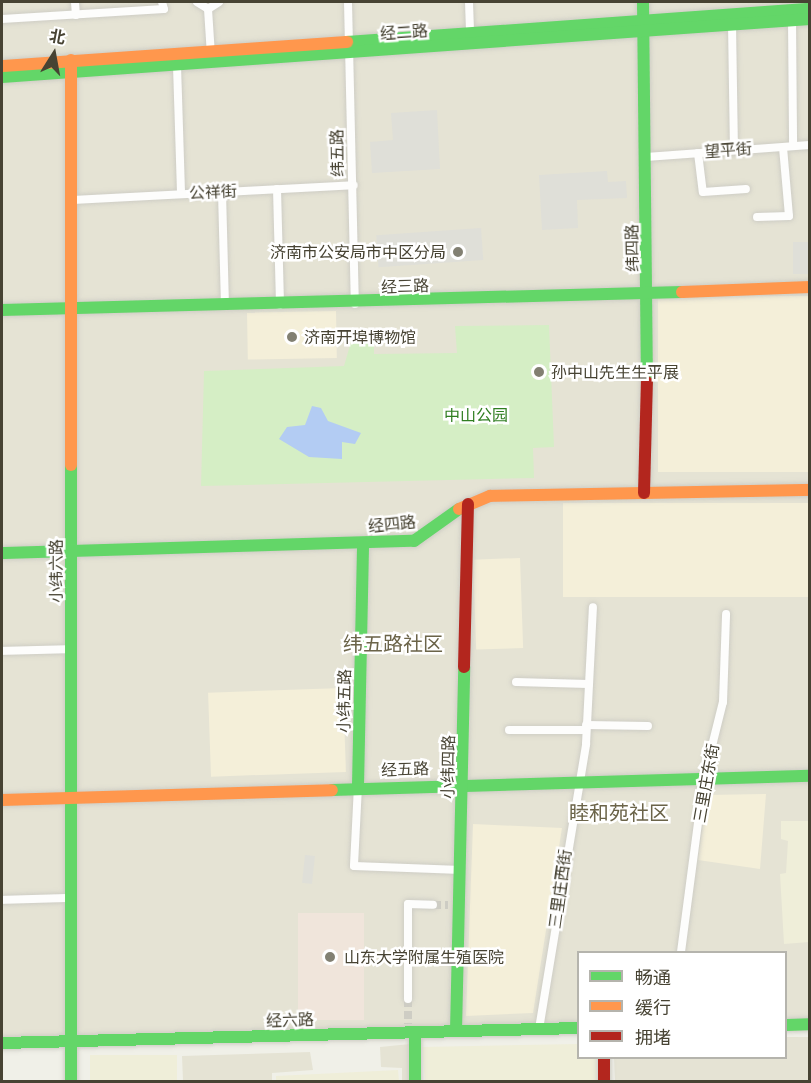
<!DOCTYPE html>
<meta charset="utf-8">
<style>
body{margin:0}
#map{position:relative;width:811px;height:1083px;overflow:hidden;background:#f0f0e8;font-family:Inter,"Noto Sans SC",sans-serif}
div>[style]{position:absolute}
.residential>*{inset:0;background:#e5e3d4}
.commercial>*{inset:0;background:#f4efd9;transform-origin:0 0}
.education>*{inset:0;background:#efeed9;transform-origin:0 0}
.medical>*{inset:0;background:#f0e5db;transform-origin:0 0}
.green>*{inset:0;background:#d5eec5}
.parking>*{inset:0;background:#dfdfd8;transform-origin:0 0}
.water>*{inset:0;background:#b3ccf3}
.street-tunnel>*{height:8px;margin-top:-4px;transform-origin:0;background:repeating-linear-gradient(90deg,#cecdc4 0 8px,transparent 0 12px)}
.roads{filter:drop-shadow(0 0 2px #cecdc5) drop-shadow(0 0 2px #cecdc5)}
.street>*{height:8px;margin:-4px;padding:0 4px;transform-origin:4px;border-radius:4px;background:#fdfdfc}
.fast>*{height:12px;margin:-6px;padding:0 6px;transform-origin:6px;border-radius:6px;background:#63d668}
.slow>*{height:12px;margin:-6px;padding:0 6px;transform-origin:6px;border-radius:6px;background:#ff974d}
.jam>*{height:12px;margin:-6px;padding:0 6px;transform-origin:6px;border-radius:6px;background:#b3261e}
.dots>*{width:16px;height:16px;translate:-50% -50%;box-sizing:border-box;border:3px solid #fff;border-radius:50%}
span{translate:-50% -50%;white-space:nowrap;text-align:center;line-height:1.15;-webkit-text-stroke:5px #fff;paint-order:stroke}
.street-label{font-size:16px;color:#474333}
.poi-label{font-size:16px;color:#474333}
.right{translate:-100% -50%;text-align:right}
.left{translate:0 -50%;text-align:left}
.park-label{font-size:16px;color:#307e21}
.quarter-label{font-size:20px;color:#6b6449}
.frame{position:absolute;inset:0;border:3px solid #474333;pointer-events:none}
.legend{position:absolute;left:577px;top:951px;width:210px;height:108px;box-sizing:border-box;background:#fff;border:2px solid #b5b4ad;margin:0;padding:8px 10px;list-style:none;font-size:18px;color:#474333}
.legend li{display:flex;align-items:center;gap:12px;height:30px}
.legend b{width:30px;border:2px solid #b5b4ad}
.north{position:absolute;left:24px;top:24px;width:60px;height:60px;-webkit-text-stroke:4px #fff;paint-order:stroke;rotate:11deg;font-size:16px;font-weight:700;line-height:24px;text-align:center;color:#474333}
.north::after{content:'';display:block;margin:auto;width:21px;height:27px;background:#474333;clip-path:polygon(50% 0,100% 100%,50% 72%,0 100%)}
</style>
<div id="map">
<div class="residential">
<div style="clip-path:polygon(2px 2px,809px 2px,809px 1025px,786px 1025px,786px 952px,578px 952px,578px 1030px,2px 1043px)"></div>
<div style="clip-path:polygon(786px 1037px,809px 1037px,809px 1081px,615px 1081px,614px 1058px,786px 1058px)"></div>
<div style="clip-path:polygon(410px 1044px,410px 1081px,402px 1081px,402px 1068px,381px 1067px,380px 1047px)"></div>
<div style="clip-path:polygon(310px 1052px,313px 1070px,272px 1073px,272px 1081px,183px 1081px,182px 1056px)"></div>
</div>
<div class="commercial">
<div style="left:809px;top:296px;width:176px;height:151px;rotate:90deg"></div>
<div style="left:336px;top:311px;width:47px;height:89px;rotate:89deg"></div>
<div style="left:809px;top:503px;width:94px;height:246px;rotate:90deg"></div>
<div style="left:520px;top:558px;width:90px;height:47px;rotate:88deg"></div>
<div style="left:343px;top:688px;width:84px;height:135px;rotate:88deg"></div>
<div style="clip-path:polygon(766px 794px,760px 869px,698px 860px,707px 795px)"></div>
<div style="clip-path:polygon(473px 824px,562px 828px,533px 1013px,466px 1016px)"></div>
</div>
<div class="education">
<div style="clip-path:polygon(781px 821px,809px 821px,809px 942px,784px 944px,780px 874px,786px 873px,788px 841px,781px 839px)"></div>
<div style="clip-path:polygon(578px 1044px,578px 1058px,596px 1058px,596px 1081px,425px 1081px,422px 1047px)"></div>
<div style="left:177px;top:1055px;width:26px;height:87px;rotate:90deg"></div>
<div style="clip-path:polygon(398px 1070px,399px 1081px,276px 1081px,276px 1076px)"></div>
</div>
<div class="medical">
<div style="left:298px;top:913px;width:66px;height:107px"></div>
</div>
<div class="green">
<div style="clip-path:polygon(549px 325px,554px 447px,533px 448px,534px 478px,201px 486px,204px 371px,344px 366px,353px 335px,374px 334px,374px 354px,457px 353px,455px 326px)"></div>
</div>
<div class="parking">
<div style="clip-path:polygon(437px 110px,440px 169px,372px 173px,370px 142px,393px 140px,391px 113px)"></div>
<div style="clip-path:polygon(607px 171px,608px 182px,626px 181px,627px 198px,577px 200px,578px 228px,542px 230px,539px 175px)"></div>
<div style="left:481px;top:228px;width:32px;height:105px;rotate:86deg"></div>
<div style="left:809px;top:242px;width:32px;height:16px;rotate:90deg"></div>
<div style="left:305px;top:855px;width:10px;height:28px;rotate:6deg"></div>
</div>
<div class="water">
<div style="clip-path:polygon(312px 406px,321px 408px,328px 421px,361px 433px,355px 444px,342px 442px,342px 459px,309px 457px,279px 439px,287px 427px,305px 425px)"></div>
</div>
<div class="street-tunnel">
<div style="left:433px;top:905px;width:15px"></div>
<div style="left:408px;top:999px;width:25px;rotate:90deg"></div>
</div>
<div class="roads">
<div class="street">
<div style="left:75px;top:2px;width:13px;rotate:86deg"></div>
<div style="left:197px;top:2px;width:13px;rotate:32deg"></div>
<div style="left:208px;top:9px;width:13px;rotate:-32deg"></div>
<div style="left:348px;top:2px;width:302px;rotate:88.7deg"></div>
<div style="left:469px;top:2px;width:29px;rotate:88deg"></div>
<div style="left:208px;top:9px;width:47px;rotate:86.3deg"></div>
<div style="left:2px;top:19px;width:162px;rotate:-3.5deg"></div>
<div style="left:164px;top:9px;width:7px;rotate:-106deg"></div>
<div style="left:792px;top:20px;width:126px;rotate:89.5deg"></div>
<div style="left:732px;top:24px;width:126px;rotate:89.1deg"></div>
<div style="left:177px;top:65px;width:129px;rotate:88.2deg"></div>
<div style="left:698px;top:153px;width:39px;rotate:83deg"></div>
<div style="left:703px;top:192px;width:43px;rotate:-4deg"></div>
<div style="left:646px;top:157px;width:164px;rotate:-4.2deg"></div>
<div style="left:277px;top:189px;width:116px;rotate:88.5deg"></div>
<div style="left:222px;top:192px;width:114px;rotate:88.5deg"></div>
<div style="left:72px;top:200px;width:282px;rotate:-3deg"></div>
<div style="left:757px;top:217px;width:32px;rotate:-2deg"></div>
<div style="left:789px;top:216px;width:69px;rotate:-95deg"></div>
<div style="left:2px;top:651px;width:70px;rotate:-1.6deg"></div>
<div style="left:516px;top:682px;width:72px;rotate:1.6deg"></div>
<div style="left:586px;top:725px;width:62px;rotate:0.9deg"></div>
<div style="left:509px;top:730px;width:77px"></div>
<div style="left:358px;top:786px;width:80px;rotate:92.9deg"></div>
<div style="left:354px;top:866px;width:107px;rotate:2.1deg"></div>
<div style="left:2px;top:900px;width:69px;rotate:-1.7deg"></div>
<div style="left:681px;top:952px;width:176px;rotate:-82.5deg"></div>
<div style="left:704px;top:778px;width:78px;rotate:-76deg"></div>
<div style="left:723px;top:702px;width:88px;rotate:-88deg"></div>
<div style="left:408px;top:999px;width:95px;rotate:-90deg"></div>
<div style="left:408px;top:904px;width:25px;rotate:2deg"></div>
<div style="left:539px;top:1029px;width:289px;rotate:-80.6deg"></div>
<div style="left:586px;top:744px;width:137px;rotate:-87.1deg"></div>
</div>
<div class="fast">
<div style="left:643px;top:2px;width:380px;rotate:89.4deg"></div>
<div style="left:347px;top:42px;width:464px;rotate:-4.1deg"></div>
<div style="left:2px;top:77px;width:810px;rotate:-4.11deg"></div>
<div style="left:2px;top:310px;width:680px;rotate:-1.52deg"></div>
<div style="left:71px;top:465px;width:617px;rotate:90deg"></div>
<div style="left:2px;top:553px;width:412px;rotate:-1.7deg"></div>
<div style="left:414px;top:541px;width:55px;rotate:-35.4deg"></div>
<div style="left:358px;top:786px;width:242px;rotate:-88.8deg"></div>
<div style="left:332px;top:790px;width:478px;rotate:-1.7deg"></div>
<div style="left:786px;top:1025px;width:24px;rotate:-2deg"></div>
<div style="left:456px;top:1031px;width:364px;rotate:-88.7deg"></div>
<div style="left:415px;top:1033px;width:49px;rotate:90deg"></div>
<div style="left:2px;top:1043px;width:576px;rotate:-1.49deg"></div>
</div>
<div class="slow">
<div style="left:71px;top:60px;width:405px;rotate:90deg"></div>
<div style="left:2px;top:66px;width:346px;rotate:-4deg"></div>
<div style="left:682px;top:292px;width:128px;rotate:-2.2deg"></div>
<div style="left:459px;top:509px;width:34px;rotate:-23deg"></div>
<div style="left:490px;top:496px;width:320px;rotate:-1.1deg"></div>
<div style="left:2px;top:800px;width:330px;rotate:-1.7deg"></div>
</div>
<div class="jam">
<div style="left:644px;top:493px;width:111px;rotate:-88.5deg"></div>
<div style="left:464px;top:667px;width:163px;rotate:-88.6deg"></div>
<div style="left:604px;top:1058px;width:24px;rotate:90deg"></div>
</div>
</div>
<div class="dots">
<div style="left:458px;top:252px;background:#828072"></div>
<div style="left:292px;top:337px;background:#828072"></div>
<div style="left:539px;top:372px;background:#828072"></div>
<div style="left:330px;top:957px;background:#828072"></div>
</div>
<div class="street-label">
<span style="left:404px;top:32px;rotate:-4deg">经二路</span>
<span style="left:728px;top:150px;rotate:-4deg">望平街</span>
<span style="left:337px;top:153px;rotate:-91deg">纬五路</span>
<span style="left:213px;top:192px;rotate:-3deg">公祥街</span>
<span style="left:632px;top:248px;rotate:-91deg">纬四路</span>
<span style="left:405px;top:286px;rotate:-2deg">经三路</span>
<span style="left:392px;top:524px;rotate:-6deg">经四路</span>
<span style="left:56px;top:571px;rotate:-90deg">小纬六路</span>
<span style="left:344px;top:701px;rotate:-89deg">小纬五路</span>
<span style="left:448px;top:767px;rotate:-89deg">小纬四路</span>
<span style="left:405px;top:769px;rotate:-2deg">经五路</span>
<span style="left:706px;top:783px;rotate:-80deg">三里庄东街</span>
<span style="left:560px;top:889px;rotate:-82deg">三里庄西街</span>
<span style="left:290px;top:1020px;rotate:-2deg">经六路</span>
</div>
<div class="poi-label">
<span class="right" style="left:446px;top:252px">济南市公安局市中区分局</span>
<span class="left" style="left:304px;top:337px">济南开埠博物馆</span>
<span class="left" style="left:551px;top:372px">孙中山先生生平展</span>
<span class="left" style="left:344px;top:957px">山东大学附属生殖医院</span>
</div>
<div class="park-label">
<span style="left:476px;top:415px">中山公园</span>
</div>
<div class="quarter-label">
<span style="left:393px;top:644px">纬五路社区</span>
<span style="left:619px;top:813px">睦和苑社区</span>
</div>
<div class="frame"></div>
<ul class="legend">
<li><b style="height:8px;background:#63d668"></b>畅通</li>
<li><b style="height:8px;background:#ff974d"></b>缓行</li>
<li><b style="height:8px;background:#b3261e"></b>拥堵</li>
</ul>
<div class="north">北</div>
</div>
